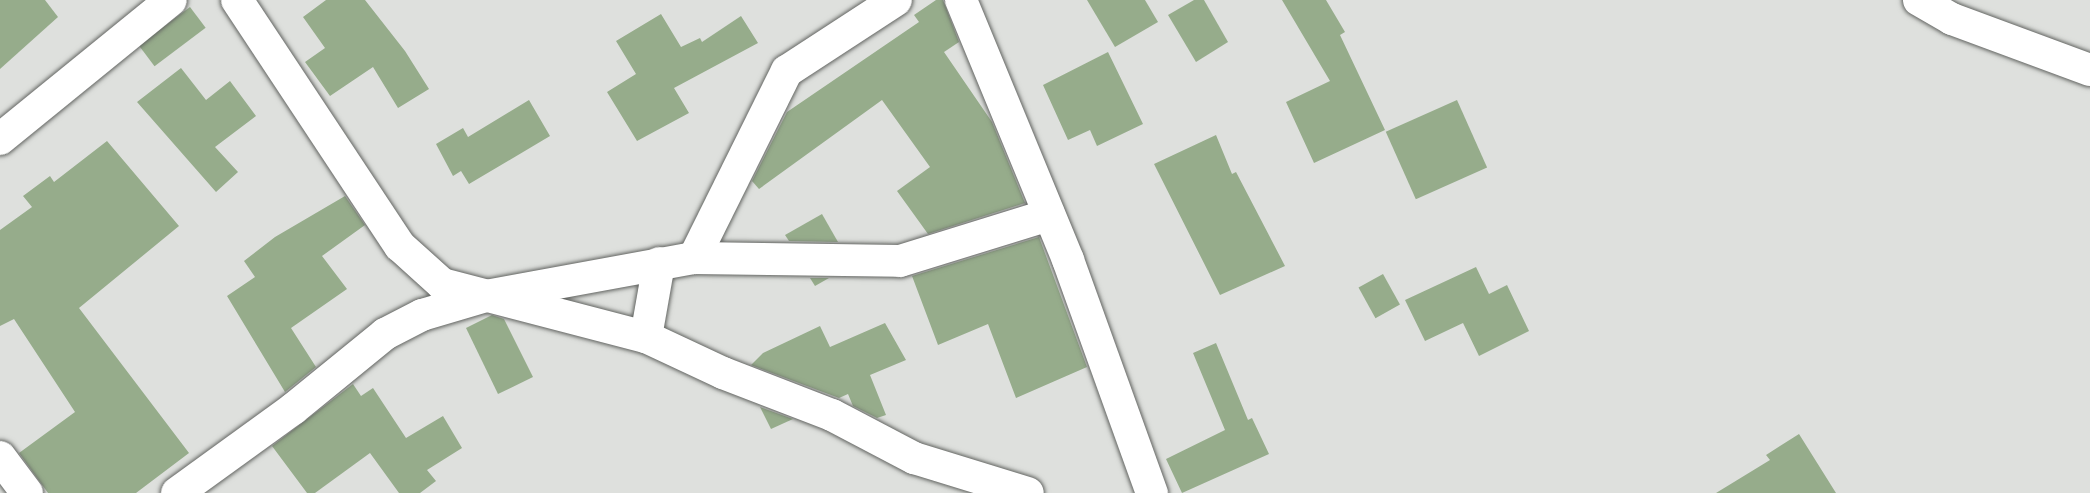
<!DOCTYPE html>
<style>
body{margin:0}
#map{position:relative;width:2090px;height:493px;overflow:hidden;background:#dee0dd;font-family:"Noto Sans",sans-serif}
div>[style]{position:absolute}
.building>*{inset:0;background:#96ac8b;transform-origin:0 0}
.roads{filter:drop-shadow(0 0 2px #626461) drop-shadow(0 0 2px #626461)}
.minor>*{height:32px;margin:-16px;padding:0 16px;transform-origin:16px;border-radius:16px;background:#fff}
span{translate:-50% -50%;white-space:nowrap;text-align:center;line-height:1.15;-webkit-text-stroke:5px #dee0dd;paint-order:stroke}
</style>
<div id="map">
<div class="building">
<div style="clip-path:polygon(0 0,45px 0,58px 17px,0 69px)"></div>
<div style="clip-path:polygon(326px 0,365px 0,405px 51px,429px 89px,398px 108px,373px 67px,330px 96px,305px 62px,325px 48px,303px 17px)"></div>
<div style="clip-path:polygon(936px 0,943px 0,959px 42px,944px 52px,992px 122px,1025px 203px,928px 234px,897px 191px,930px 167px,882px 100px,759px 189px,752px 181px,787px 112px,919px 22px,914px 15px)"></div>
<div style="clip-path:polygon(1087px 0,1145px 0,1158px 22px,1115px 47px)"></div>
<div style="clip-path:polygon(1194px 0,1204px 0,1228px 42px,1196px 62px,1168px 15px)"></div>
<div style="clip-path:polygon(1282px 0,1326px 0,1345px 32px,1340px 35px,1385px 130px,1314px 163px,1286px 102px,1330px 81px)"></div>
<div style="left:190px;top:7px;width:26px;height:64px;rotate:53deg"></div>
<div style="clip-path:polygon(661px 14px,681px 47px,700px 38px,702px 42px,741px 16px,758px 43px,674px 88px,689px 113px,637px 141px,607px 92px,636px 74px,616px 41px)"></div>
<div style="clip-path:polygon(1108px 52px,1143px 124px,1097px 146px,1090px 130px,1068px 140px,1043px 85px)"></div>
<div style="clip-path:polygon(181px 68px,206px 100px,230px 81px,256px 116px,215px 147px,238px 172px,216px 192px,137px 102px)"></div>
<div style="clip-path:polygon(529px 100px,550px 136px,469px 184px,461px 171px,453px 176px,436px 144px,463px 128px,468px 137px)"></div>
<div style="left:1457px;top:100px;width:74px;height:78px;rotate:66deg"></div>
<div style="clip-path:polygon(1216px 135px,1232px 174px,1236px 172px,1285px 266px,1220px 295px,1154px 164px)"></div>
<div style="clip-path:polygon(107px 141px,179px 226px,79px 308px,189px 453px,136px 493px,48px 493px,19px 453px,75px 412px,14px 319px,0 326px,0 230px,32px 207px,23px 196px,50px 176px,54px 182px)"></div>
<div style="clip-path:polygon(345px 196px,365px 225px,322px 256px,347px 289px,291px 328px,316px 367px,285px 392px,227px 296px,255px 277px,244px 261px,275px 237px)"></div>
<div style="clip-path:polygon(822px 214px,838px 242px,789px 241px,785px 235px)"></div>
<div style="clip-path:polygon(1039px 237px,1087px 367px,1016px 398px,988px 324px,938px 345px,912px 276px)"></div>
<div style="clip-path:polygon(1476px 267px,1489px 294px,1507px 285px,1529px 331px,1479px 356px,1463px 323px,1425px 341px,1405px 300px)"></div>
<div style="left:1383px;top:274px;width:35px;height:28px;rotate:61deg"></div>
<div style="clip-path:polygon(810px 278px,829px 278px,815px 286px)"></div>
<div style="clip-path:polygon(492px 315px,504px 319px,533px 377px,498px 394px,466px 328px)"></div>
<div style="clip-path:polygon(885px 323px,906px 360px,870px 375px,886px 415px,877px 418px,853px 406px,848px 394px,839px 398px,751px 365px,763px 353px,820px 326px,830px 347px)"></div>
<div style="clip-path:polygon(1216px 343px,1248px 420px,1252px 418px,1269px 454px,1182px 493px,1166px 459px,1225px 430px,1193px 353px)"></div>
<div style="clip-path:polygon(353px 384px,361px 396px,373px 388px,406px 438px,443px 416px,462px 448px,427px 470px,436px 481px,420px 493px,399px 493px,370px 453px,315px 493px,307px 493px,272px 446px)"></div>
<div style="clip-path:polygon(760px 407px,793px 419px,771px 429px)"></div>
<div style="clip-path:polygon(1799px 434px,1836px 493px,1716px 493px,1770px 460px,1766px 455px)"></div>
</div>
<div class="roads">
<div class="minor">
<div style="left:237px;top:0;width:295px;rotate:56.5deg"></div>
<div style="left:400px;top:246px;width:57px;rotate:42.1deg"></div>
<div style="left:442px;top:284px;width:211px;rotate:14.6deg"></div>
<div style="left:646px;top:337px;width:85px;rotate:25.1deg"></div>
<div style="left:723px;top:373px;width:117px;rotate:21.1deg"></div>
<div style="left:832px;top:415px;width:93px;rotate:27.7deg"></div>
<div style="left:914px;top:458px;width:119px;rotate:17.1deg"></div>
<div style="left:961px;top:0;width:281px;rotate:67.6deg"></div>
<div style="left:1068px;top:260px;width:248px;rotate:70.2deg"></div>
<div style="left:1919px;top:0;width:38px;rotate:30deg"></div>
<div style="left:1952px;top:19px;width:147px;rotate:20.3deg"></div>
<div style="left:0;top:139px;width:220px;rotate:-39.1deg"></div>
<div style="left:694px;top:258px;width:209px;rotate:-63.6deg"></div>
<div style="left:787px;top:71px;width:130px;rotate:-33.1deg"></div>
<div style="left:646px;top:337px;width:75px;rotate:-80deg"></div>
<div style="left:0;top:457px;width:45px;rotate:53.1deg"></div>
<div style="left:177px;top:493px;width:143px;rotate:-35.9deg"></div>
<div style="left:293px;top:409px;width:119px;rotate:-39.2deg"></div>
<div style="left:385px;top:334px;width:42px;rotate:-27.2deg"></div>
<div style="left:422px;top:315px;width:67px;rotate:-16.5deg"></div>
<div style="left:486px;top:296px;width:211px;rotate:-10.4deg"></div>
<div style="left:694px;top:258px;width:206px;rotate:0.8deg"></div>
<div style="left:900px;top:261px;width:156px;rotate:-17.2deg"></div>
</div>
</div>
</div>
